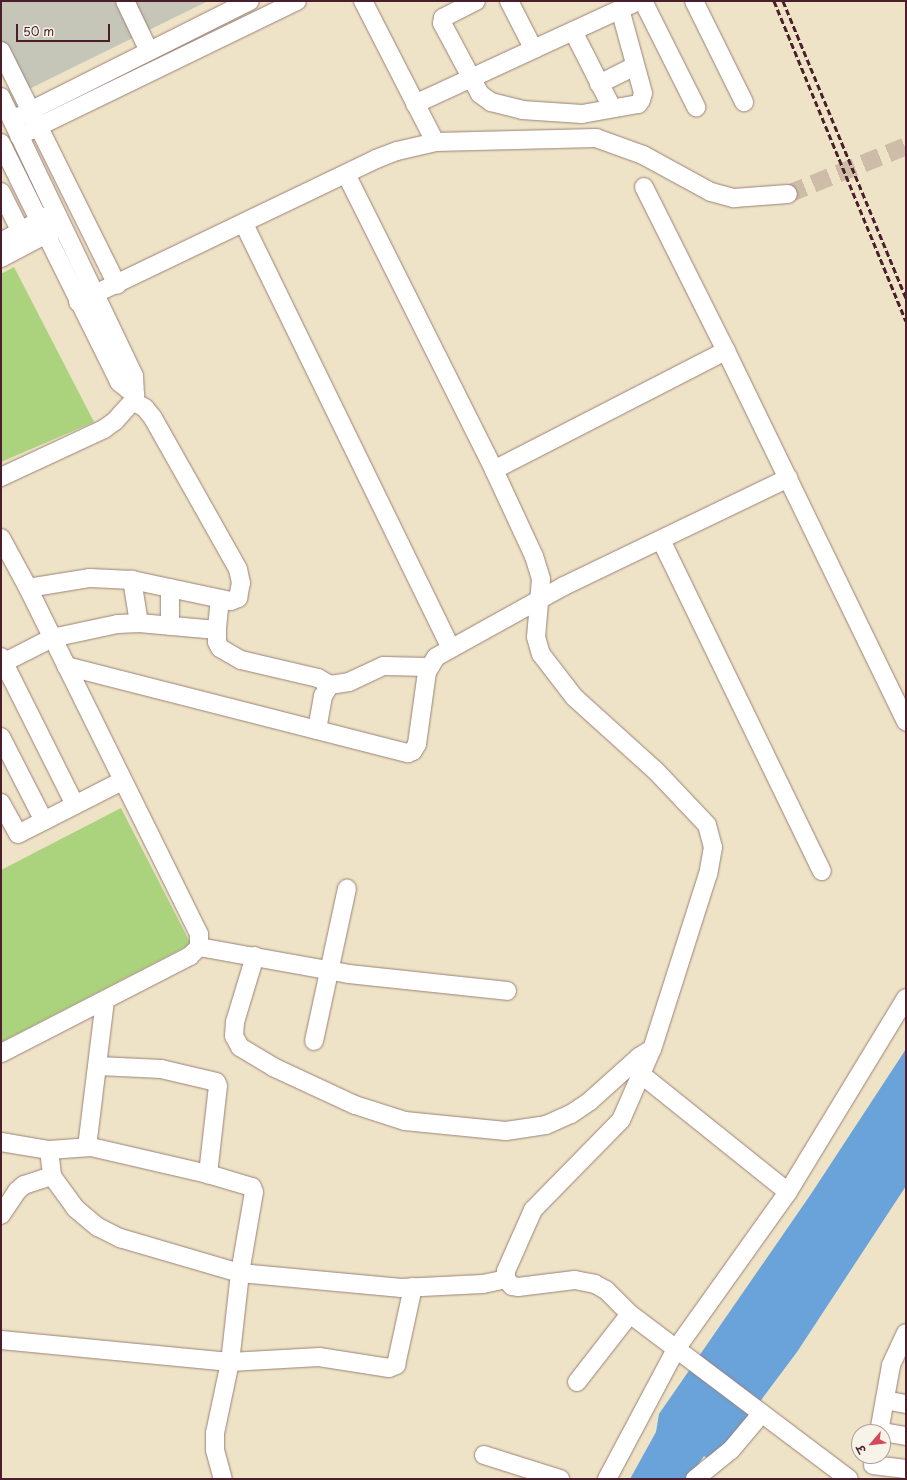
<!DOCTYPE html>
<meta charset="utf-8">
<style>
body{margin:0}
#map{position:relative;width:907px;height:1480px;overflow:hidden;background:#eee3c6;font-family:"Playpen Sans","Playpen Sans Deva",sans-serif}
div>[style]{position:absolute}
.industrial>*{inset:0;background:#c5c5b8}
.green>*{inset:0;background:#abd37e}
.water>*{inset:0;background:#6aa3d9}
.minor-tunnel>*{height:18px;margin-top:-9px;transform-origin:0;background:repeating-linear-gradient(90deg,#cdbca7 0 18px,transparent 0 27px)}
.roads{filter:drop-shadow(0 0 1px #9c8178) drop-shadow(0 0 1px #9c8178)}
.minor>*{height:18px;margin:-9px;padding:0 9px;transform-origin:9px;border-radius:9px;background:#fff}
.rail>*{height:3px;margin-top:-1.5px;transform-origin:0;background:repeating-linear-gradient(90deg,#4a1f2b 0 6px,transparent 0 9px)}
span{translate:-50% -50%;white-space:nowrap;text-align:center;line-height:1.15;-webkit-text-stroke:4px #f7f3e8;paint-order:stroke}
.frame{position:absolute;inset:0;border:2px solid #4a1f2b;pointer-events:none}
.north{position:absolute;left:851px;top:1424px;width:40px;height:40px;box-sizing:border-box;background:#f7f3e8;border:1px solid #b29e9c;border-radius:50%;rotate:242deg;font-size:11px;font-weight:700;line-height:16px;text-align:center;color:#4a1f2b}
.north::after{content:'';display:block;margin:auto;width:14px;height:18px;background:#d1495b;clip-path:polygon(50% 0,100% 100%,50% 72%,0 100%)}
.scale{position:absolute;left:16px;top:24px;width:94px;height:18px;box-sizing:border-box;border:2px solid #4a1f2b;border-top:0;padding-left:5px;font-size:12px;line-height:14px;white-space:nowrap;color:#4a1f2b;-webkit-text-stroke:3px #f7f3e8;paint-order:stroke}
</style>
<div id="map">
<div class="industrial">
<div style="clip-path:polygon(1px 1px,208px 1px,27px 90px,1px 39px)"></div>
</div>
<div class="green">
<div style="clip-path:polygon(14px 267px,94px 422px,1px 462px,1px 274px)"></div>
<div style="clip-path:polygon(121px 808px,191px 944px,1px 1042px,1px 870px)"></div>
</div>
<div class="water">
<div style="clip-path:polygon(906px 1049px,906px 1186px,797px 1352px,714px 1463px,704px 1456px,688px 1479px,630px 1479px,656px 1432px,659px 1414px,811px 1194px)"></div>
</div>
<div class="minor-tunnel">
<div style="left:788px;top:194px;width:127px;rotate:-22.1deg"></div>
</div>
<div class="roads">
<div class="minor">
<div style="left:125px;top:1px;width:55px;rotate:64.4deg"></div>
<div style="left:363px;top:1px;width:158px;rotate:62.9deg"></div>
<div style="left:476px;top:1px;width:37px;rotate:153deg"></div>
<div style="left:443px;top:18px;width:5px;rotate:101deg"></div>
<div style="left:442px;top:23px;width:81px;rotate:61.8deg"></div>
<div style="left:480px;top:94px;width:14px;rotate:36deg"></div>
<div style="left:491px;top:102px;width:32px;rotate:14deg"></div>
<div style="left:522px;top:110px;width:60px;rotate:3.8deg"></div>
<div style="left:582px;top:114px;width:57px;rotate:-10.1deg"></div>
<div style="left:638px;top:104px;width:5px;rotate:-53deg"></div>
<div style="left:641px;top:100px;width:7px;rotate:-74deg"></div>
<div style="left:643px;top:93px;width:87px;rotate:-105.3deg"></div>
<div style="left:509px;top:1px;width:48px;rotate:62.9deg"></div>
<div style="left:531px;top:44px;width:6px;rotate:39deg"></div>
<div style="left:536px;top:48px;width:112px;rotate:-24.7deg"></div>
<div style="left:643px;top:1px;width:119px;rotate:63.4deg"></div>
<div style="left:694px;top:1px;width:113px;rotate:63.7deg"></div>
<div style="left:573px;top:31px;width:86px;rotate:63.1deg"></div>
<div style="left:1px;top:51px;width:261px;rotate:63.6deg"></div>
<div style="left:599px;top:84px;width:40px;rotate:-26.6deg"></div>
<div style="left:1px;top:97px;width:309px;rotate:64.5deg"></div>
<div style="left:134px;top:376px;width:19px;rotate:87deg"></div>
<div style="left:135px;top:395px;width:6px;rotate:108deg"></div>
<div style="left:133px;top:401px;width:27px;rotate:132deg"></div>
<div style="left:115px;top:421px;width:14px;rotate:144deg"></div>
<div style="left:104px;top:429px;width:114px;rotate:155deg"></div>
<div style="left:415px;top:104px;width:133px;rotate:-24.8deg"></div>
<div style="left:12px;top:120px;width:266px;rotate:-26.6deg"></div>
<div style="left:19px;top:136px;width:309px;rotate:-25.9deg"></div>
<div style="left:1px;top:143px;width:267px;rotate:63.7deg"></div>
<div style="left:119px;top:382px;width:21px;rotate:39deg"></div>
<div style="left:346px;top:174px;width:331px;rotate:63.4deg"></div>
<div style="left:494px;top:470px;width:95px;rotate:65.1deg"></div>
<div style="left:534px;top:556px;width:24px;rotate:73deg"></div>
<div style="left:541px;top:579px;width:58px;rotate:94.9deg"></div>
<div style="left:536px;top:637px;width:18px;rotate:74deg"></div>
<div style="left:541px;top:654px;width:54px;rotate:52.5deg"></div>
<div style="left:574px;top:697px;width:110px;rotate:42.1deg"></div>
<div style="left:656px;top:771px;width:74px;rotate:46.6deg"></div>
<div style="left:707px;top:825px;width:23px;rotate:75deg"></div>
<div style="left:713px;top:847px;width:27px;rotate:100deg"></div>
<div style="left:708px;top:874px;width:184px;rotate:107.7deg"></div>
<div style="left:652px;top:1049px;width:77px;rotate:113.6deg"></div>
<div style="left:621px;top:1120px;width:126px;rotate:134.4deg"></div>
<div style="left:533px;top:1210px;width:67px;rotate:113.9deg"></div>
<div style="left:506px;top:1271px;width:8px;rotate:90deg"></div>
<div style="left:506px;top:1279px;width:9px;rotate:49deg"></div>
<div style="left:512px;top:1286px;width:6px;rotate:9deg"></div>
<div style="left:518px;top:1287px;width:57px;rotate:-7deg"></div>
<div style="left:575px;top:1280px;width:20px;rotate:11deg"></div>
<div style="left:595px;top:1284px;width:13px;rotate:29deg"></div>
<div style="left:606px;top:1290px;width:34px;rotate:45deg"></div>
<div style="left:630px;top:1314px;width:274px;rotate:37deg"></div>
<div style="left:644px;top:187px;width:183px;rotate:63.4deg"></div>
<div style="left:726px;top:351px;width:412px;rotate:64.1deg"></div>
<div style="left:1px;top:192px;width:56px;rotate:63.4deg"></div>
<div style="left:244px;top:224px;width:472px;rotate:64deg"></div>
<div style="left:1px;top:242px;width:55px;rotate:-29.4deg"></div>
<div style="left:1px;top:258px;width:62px;rotate:-27.8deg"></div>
<div style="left:78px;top:302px;width:331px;rotate:-25.6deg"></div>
<div style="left:376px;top:159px;width:22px;rotate:-21deg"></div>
<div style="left:397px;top:151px;width:39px;rotate:-13deg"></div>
<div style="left:435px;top:142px;width:161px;rotate:-1.4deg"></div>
<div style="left:596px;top:138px;width:50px;rotate:19.9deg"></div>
<div style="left:643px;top:155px;width:77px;rotate:28.6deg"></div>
<div style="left:711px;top:192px;width:24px;rotate:15deg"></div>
<div style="left:734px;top:198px;width:54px;rotate:-4.2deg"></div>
<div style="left:494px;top:470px;width:261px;rotate:-27.2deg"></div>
<div style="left:1px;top:538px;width:52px;rotate:61.5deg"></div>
<div style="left:26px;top:584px;width:390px;rotate:63.7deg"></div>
<div style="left:199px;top:934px;width:13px;rotate:90deg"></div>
<div style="left:199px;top:947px;width:13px;rotate:135deg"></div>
<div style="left:190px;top:956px;width:212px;rotate:152.8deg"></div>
<div style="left:661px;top:540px;width:368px;rotate:64.1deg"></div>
<div style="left:28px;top:588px;width:63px;rotate:-9.2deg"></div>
<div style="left:90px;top:578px;width:42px;rotate:2.7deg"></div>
<div style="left:132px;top:580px;width:101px;rotate:12deg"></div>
<div style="left:231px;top:601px;width:8px;rotate:-23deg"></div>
<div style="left:238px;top:598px;width:15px;rotate:-79deg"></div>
<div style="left:241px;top:583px;width:14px;rotate:-102deg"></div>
<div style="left:238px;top:569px;width:173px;rotate:-119.4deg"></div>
<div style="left:153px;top:418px;width:13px;rotate:-129deg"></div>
<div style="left:145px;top:408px;width:14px;rotate:-150deg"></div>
<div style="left:170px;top:588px;width:38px;rotate:90deg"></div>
<div style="left:220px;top:599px;width:31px;rotate:96deg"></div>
<div style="left:217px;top:630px;width:12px;rotate:90deg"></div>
<div style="left:217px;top:642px;width:7px;rotate:63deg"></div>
<div style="left:220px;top:648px;width:24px;rotate:30deg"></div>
<div style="left:241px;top:660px;width:79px;rotate:13.2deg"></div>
<div style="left:318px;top:678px;width:14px;rotate:30deg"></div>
<div style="left:139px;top:623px;width:78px;rotate:5.1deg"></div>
<div style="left:1px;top:657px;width:165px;rotate:63.4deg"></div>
<div style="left:1px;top:664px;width:57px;rotate:-27deg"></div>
<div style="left:52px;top:638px;width:67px;rotate:-12deg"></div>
<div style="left:118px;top:624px;width:21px;rotate:-3deg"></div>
<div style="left:139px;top:623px;width:44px;rotate:-99.2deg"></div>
<div style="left:66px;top:666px;width:353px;rotate:14.3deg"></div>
<div style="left:408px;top:753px;width:5px;rotate:-22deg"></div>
<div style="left:413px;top:751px;width:8px;rotate:-60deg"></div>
<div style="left:417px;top:744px;width:73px;rotate:-82.1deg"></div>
<div style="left:427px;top:672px;width:17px;rotate:-59deg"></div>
<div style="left:436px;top:657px;width:146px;rotate:-29deg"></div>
<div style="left:564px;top:586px;width:249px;rotate:-25.7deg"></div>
<div style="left:317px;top:730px;width:35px;rotate:-80deg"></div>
<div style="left:323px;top:696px;width:13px;rotate:-58deg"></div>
<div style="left:330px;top:685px;width:19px;rotate:-9deg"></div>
<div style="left:349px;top:682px;width:38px;rotate:-25deg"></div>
<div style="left:384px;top:666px;width:45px;rotate:1.3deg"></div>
<div style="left:1px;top:737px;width:94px;rotate:62.9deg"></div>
<div style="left:1px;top:803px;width:35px;rotate:61deg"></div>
<div style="left:18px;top:834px;width:117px;rotate:-27deg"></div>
<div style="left:199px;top:947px;width:152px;rotate:10.2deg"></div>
<div style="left:349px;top:974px;width:159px;rotate:6.1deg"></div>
<div style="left:255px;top:956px;width:69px;rotate:106.9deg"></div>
<div style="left:235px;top:1022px;width:14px;rotate:94deg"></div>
<div style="left:234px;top:1036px;width:13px;rotate:61deg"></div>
<div style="left:240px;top:1047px;width:39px;rotate:31deg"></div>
<div style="left:273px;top:1067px;width:90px;rotate:24.9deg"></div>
<div style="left:355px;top:1105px;width:52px;rotate:17.7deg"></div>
<div style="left:405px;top:1121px;width:101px;rotate:5.7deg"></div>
<div style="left:506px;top:1131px;width:40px;rotate:-8.5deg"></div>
<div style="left:546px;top:1125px;width:27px;rotate:-24deg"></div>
<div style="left:571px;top:1114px;width:23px;rotate:-34deg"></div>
<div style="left:590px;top:1101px;width:66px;rotate:-41.9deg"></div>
<div style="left:639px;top:1057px;width:15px;rotate:-32deg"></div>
<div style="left:314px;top:1041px;width:156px;rotate:-77.8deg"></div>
<div style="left:99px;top:1066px;width:62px;rotate:2.8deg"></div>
<div style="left:161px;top:1069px;width:57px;rotate:13.3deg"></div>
<div style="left:216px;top:1082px;width:4px;rotate:63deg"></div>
<div style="left:218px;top:1086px;width:89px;rotate:96.5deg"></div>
<div style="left:642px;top:1075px;width:187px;rotate:38.7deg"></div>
<div style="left:1px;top:1142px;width:49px;rotate:9.5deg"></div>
<div style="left:49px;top:1150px;width:26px;rotate:83deg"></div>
<div style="left:52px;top:1176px;width:39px;rotate:54deg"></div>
<div style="left:75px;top:1208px;width:30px;rotate:40deg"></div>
<div style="left:98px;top:1227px;width:25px;rotate:27deg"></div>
<div style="left:120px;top:1238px;width:125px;rotate:16.3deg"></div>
<div style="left:240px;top:1273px;width:162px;rotate:5.3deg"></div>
<div style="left:401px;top:1288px;width:82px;rotate:-2.8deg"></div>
<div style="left:483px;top:1284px;width:24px;rotate:-12deg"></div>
<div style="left:87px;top:1147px;width:148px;rotate:-83deg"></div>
<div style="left:49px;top:1150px;width:42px;rotate:-4.1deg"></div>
<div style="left:91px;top:1147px;width:120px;rotate:13deg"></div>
<div style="left:208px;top:1174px;width:46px;rotate:16.5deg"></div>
<div style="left:252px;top:1187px;width:5px;rotate:68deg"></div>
<div style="left:254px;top:1192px;width:82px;rotate:99.8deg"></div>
<div style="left:240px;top:1273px;width:90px;rotate:96.4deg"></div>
<div style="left:230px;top:1362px;width:73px;rotate:101.9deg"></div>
<div style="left:215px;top:1433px;width:17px;rotate:90deg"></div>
<div style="left:215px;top:1450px;width:30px;rotate:75deg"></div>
<div style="left:1px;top:1215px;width:29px;rotate:-56deg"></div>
<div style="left:17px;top:1191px;width:9px;rotate:-41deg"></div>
<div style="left:24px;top:1185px;width:29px;rotate:-18deg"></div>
<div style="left:1px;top:1340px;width:230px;rotate:5.5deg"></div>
<div style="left:230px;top:1362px;width:89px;rotate:-3.2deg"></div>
<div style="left:319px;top:1357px;width:71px;rotate:8.9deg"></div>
<div style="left:389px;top:1368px;width:8px;rotate:-23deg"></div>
<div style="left:396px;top:1365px;width:80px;rotate:-77.7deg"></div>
<div style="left:577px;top:1382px;width:86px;rotate:-52.1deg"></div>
<div style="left:885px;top:1400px;width:21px;rotate:11deg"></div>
<div style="left:879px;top:1432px;width:68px;rotate:-79.8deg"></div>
<div style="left:891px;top:1365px;width:35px;rotate:-65deg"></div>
<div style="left:883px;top:1432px;width:23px;rotate:10deg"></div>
<div style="left:484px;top:1455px;width:80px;rotate:17.5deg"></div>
<div style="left:873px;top:1465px;width:33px;rotate:7deg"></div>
<div style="left:607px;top:1479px;width:147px;rotate:-62deg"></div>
<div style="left:676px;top:1349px;width:193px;rotate:-54.5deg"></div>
<div style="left:788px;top:1192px;width:227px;rotate:-58.7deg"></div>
<div style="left:695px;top:1479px;width:46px;rotate:-38.9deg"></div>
<div style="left:731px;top:1450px;width:38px;rotate:-50deg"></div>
</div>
</div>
<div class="rail">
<div style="left:774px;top:1px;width:346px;rotate:67.6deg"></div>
<div style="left:783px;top:1px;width:321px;rotate:67.5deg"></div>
</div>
<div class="frame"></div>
<div class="north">उ</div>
<div class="scale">50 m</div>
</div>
